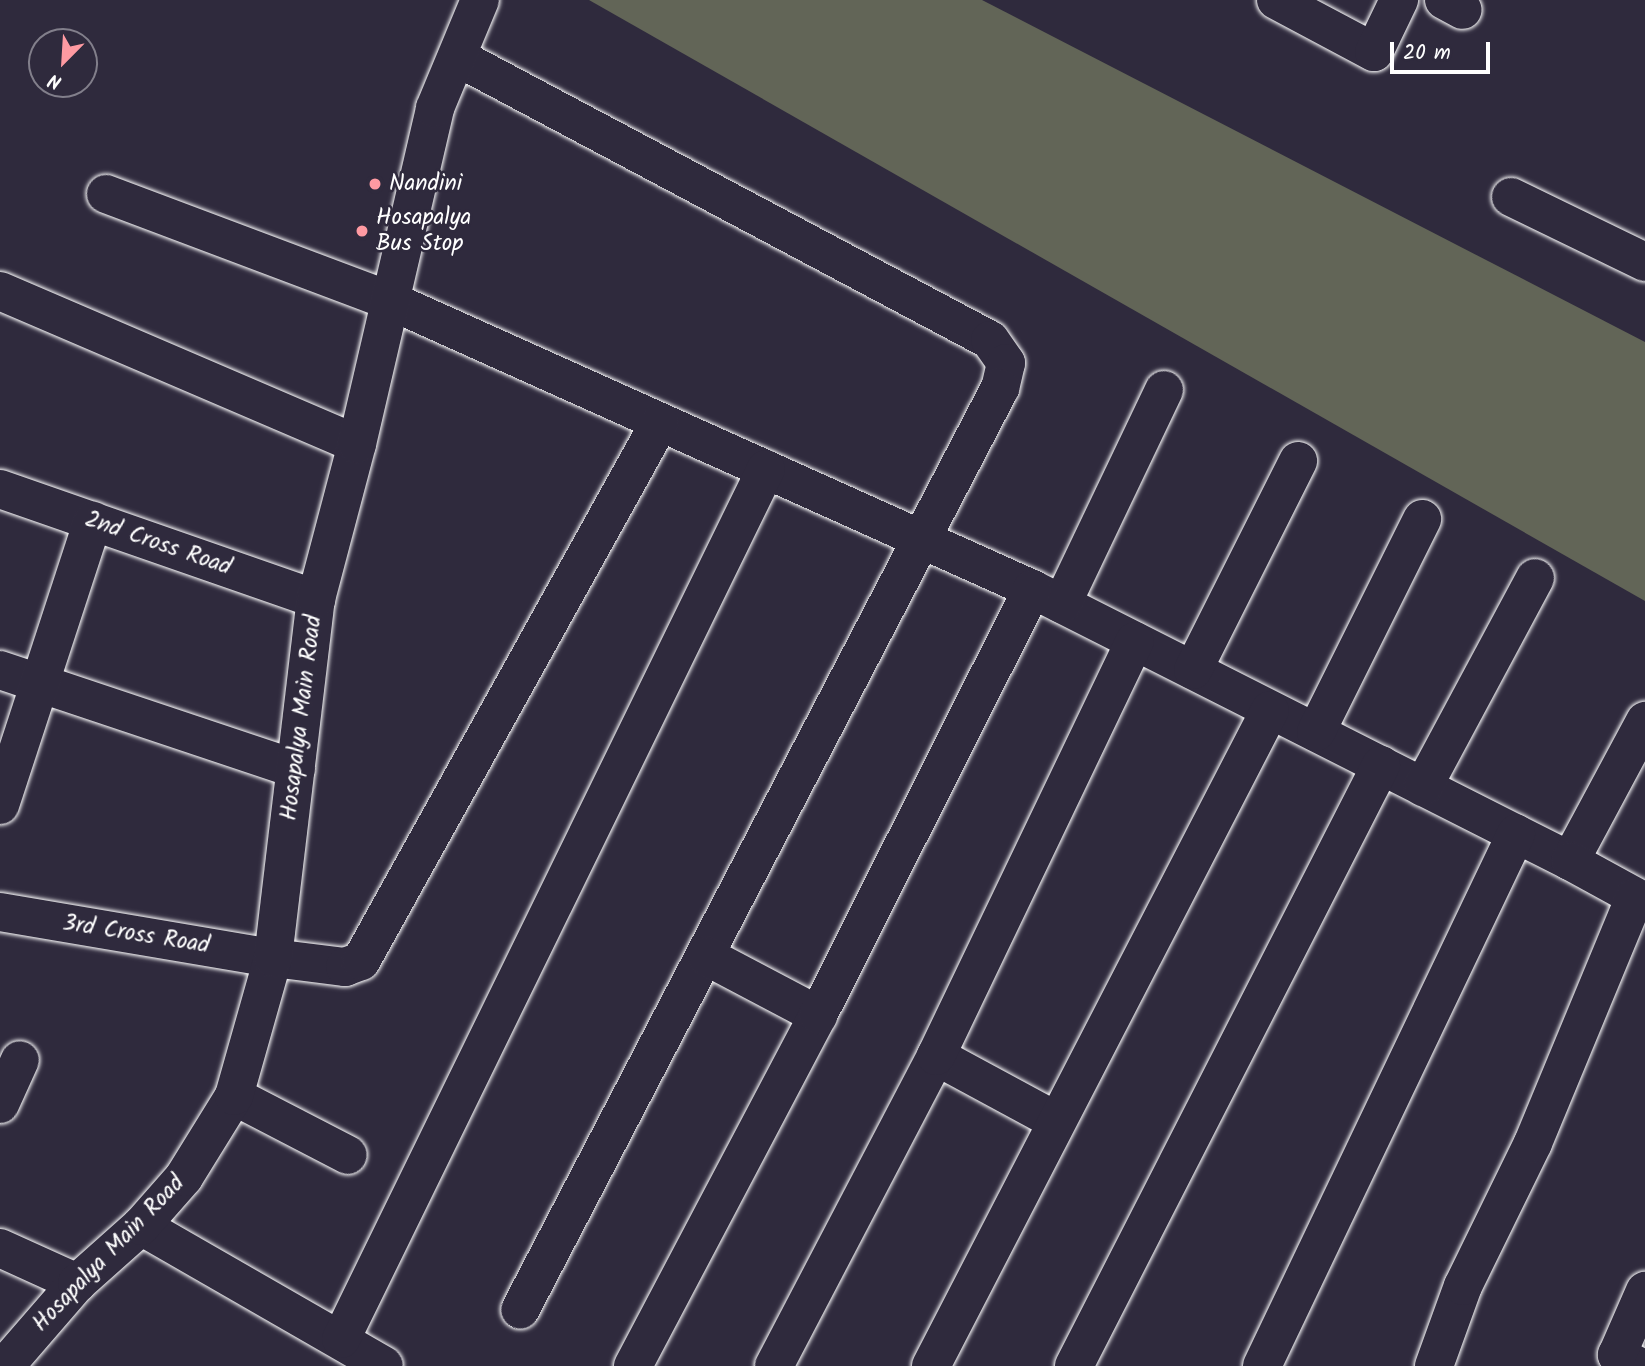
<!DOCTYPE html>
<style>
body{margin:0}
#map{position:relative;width:1645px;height:1366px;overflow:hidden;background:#2f2a3d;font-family:Kalam,sans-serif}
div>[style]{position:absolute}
.green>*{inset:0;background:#626557}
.roads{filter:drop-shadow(0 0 2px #fff) drop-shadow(0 0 2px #fff)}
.minor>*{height:38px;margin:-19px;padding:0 19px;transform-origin:19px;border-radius:19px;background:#2f2a3d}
.dots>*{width:19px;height:19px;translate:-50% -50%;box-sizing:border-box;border:4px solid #2f2a3d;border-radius:50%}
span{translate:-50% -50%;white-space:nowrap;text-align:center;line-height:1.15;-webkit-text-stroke:5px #2f2a3d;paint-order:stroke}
.poi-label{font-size:23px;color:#fff}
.left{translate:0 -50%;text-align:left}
.street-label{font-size:23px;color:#fff}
.north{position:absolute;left:28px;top:28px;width:70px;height:70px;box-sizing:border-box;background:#2f2a3d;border:2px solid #827f8b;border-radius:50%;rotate:204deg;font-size:19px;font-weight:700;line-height:28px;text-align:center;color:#fff}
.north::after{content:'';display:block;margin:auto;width:24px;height:32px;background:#ff9aa2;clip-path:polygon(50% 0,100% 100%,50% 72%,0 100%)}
.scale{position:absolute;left:1390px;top:42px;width:100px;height:32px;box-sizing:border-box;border:4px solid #fff;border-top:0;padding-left:9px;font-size:21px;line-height:24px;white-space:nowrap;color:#fff;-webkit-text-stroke:5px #2f2a3d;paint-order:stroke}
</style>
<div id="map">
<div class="green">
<div style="clip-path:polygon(589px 0,982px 0,1645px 342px,1645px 601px)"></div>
</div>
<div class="roads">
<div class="minor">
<div style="left:1276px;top:0;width:111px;rotate:28deg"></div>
<div style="left:1374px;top:52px;width:58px;rotate:-64.3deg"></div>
<div style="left:1444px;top:0;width:21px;rotate:28deg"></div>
<div style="left:457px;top:57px;width:603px;rotate:27.97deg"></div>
<div style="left:990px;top:340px;width:28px;rotate:55deg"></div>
<div style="left:1006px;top:363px;width:26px;rotate:103deg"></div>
<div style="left:1000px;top:388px;width:1039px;rotate:117.5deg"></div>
<div style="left:106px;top:194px;width:304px;rotate:20.6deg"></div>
<div style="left:391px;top:301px;width:703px;rotate:24.19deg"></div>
<div style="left:1032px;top:589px;width:603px;rotate:26.82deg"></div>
<div style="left:1570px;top:861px;width:159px;rotate:-61.8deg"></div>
<div style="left:1511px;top:197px;width:149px;rotate:25.9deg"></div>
<div style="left:0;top:291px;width:388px;rotate:23.2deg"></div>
<div style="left:0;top:489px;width:335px;rotate:19.2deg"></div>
<div style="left:1062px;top:604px;width:237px;rotate:-64.5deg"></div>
<div style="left:0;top:670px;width:312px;rotate:18.5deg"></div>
<div style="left:1193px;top:670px;width:234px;rotate:-63.3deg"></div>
<div style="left:1316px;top:732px;width:238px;rotate:-63.5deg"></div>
<div style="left:1423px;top:787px;width:237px;rotate:-61.8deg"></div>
<div style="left:0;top:805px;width:299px;rotate:-71.9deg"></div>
<div style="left:1570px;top:861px;width:85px;rotate:28.7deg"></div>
<div style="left:0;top:912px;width:277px;rotate:9.6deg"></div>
<div style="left:273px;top:958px;width:73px;rotate:7.1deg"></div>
<div style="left:345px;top:967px;width:17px;rotate:-21deg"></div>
<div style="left:361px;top:961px;width:616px;rotate:-60.98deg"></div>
<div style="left:706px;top:956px;width:127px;rotate:27.8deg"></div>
<div style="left:936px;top:1056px;width:136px;rotate:28.4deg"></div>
<div style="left:234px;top:1096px;width:128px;rotate:27.4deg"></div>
<div style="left:0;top:1104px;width:48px;rotate:-65.6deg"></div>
<div style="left:141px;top:1226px;width:280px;rotate:29.9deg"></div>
<div style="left:0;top:1248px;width:85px;rotate:24.4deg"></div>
<div style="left:341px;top:1339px;width:968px;rotate:-63.96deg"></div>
<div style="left:5px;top:1366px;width:110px;rotate:-49.1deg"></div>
<div style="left:77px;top:1283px;width:86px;rotate:-41.7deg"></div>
<div style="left:141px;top:1226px;width:65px;rotate:-48.7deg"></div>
<div style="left:184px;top:1177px;width:95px;rotate:-58.3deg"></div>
<div style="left:234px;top:1096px;width:143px;rotate:-74.2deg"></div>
<div style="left:273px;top:958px;width:362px;rotate:-83.2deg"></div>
<div style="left:316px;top:599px;width:160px;rotate:-75.2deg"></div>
<div style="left:357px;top:444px;width:345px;rotate:-76.9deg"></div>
<div style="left:435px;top:108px;width:117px;rotate:-67.4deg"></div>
<div style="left:633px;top:1366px;width:397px;rotate:-62.2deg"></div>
<div style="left:818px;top:1015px;width:477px;rotate:-63.3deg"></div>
<div style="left:774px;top:1366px;width:350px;rotate:-62.4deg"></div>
<div style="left:936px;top:1056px;width:460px;rotate:-64.4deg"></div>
<div style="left:931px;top:1366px;width:738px;rotate:-62.67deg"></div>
<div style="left:1074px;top:1366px;width:675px;rotate:-62.94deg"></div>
<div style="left:1262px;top:1366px;width:590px;rotate:-64.48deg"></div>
<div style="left:1434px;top:1366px;width:85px;rotate:-70.1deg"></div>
<div style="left:1463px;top:1286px;width:159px;rotate:-63.9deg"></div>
<div style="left:1533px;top:1143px;width:266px;rotate:-67.5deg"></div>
<div style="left:1638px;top:1366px;width:24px;rotate:-152deg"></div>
<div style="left:1617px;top:1355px;width:70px;rotate:-66.4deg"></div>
</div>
</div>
<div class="dots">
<div style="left:375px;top:184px;background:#ff9aa2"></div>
<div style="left:362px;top:231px;background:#ff9aa2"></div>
</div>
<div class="poi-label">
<span class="left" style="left:389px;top:184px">Nandini</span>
<span class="left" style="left:376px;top:231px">Hosapalya<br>Bus Stop</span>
</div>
<div class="street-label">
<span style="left:158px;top:544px;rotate:19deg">2nd Cross Road</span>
<span style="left:302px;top:718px;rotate:-83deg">Hosapalya Main Road</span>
<span style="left:136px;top:935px;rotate:9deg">3rd Cross Road</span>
<span style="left:109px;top:1254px;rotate:-46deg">Hosapalya Main Road</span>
</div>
<div class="north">N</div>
<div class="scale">20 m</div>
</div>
